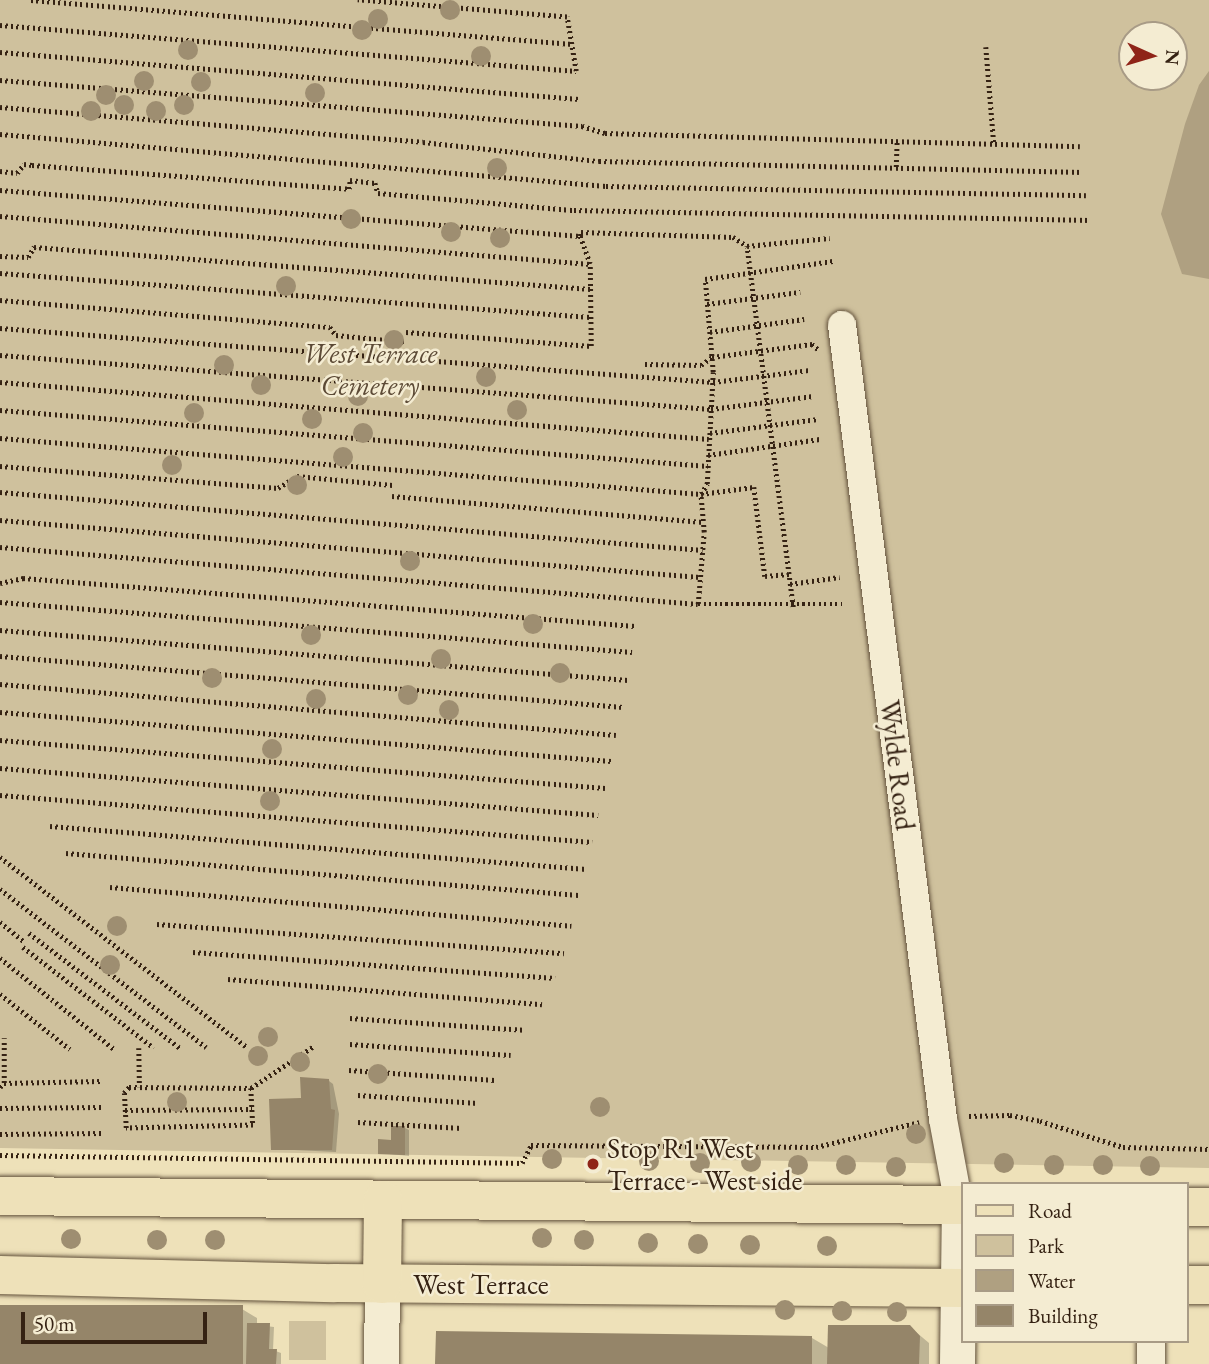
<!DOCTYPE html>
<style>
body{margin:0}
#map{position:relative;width:1209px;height:1364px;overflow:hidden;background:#eee1b9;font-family:"EB Garamond",serif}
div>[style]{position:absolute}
.green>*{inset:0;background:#cfc19d;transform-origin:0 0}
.water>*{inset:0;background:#afa081}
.shadow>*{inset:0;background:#0003}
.building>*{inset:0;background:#958569;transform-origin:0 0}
.path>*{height:4.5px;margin-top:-2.25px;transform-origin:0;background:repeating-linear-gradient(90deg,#352213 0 2px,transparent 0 5.5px)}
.roads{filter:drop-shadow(0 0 2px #63523c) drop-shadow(0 0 2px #63523c)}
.minor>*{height:28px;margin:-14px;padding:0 14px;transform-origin:14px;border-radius:14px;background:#f4ecd2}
.tertiary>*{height:35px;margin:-17.5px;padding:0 17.5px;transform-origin:17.5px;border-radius:17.5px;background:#f4ecd2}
.primary>*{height:38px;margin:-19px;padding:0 19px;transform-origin:19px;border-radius:19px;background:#eee1b9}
.trees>*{width:20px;height:20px;margin:-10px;border-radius:50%;background:#9e8e71}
.dots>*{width:19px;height:19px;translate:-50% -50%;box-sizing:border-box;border:4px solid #f4ecd2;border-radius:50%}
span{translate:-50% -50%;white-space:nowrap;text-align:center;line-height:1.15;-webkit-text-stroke:5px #f4ecd2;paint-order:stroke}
.park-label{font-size:28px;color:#5c4a36;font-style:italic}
.street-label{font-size:28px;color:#352213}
.poi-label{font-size:28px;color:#352213}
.left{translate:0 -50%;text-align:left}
.legend{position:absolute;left:961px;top:1182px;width:228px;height:161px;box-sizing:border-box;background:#f4ecd2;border:2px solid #a89b86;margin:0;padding:9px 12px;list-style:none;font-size:21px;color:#352213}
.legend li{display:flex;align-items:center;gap:14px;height:35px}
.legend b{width:35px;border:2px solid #a89b86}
.north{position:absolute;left:1118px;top:21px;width:70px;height:70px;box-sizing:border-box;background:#f4ecd2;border:2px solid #a89b86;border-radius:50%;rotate:94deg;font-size:19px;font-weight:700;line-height:28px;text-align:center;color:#352213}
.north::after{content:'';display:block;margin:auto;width:24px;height:32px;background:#8f2418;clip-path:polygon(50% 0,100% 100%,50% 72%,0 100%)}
.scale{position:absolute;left:21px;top:1312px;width:186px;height:32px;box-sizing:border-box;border:4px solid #352213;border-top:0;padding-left:9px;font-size:21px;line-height:24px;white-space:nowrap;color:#352213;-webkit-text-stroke:5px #f4ecd2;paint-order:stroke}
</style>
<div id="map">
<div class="green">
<div style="clip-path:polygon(evenodd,0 0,1209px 0,1209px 1168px,0 1148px,0 0,1132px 35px,1174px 35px,1174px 77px,1132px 77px,1132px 35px)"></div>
<div style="left:289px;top:1321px;width:37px;height:39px"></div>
</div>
<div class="water">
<div style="clip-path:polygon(1209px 71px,1209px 279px,1182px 274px,1161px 214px,1185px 124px,1199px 85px)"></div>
</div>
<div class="shadow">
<div style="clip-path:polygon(329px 1081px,333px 1084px,339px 1114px,336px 1152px,273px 1149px,303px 1100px)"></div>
<div style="clip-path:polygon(405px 1128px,409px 1130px,409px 1156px,380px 1153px)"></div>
<div style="clip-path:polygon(0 1306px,242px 1309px,257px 1318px,257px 1325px,274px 1327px,273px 1350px,281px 1353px,281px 1364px,0 1364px)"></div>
<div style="clip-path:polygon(910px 1327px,929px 1343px,929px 1364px,437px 1364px,812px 1338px,829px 1348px)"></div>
</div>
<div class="building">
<div style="clip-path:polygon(300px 1077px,329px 1079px,331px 1109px,335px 1110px,332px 1150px,271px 1150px,269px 1099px,301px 1098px)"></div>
<div style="clip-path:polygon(391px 1126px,405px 1126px,405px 1155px,378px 1154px,378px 1139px,391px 1140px)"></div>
<div style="left:0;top:1305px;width:243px;height:59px"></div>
<div style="clip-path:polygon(247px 1323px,270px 1323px,269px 1349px,277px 1349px,276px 1364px,246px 1364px)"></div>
<div style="clip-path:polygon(828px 1325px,910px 1325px,920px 1336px,919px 1364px,827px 1364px)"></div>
<div style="clip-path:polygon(436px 1331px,812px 1336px,812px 1364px,435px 1364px)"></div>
</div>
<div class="path">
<div style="left:31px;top:0;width:543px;rotate:4.65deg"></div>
<div style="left:0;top:25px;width:578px;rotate:4.57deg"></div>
<div style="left:576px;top:71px;width:55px;rotate:-99.5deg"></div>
<div style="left:567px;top:17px;width:210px;rotate:-175.3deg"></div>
<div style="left:986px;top:47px;width:97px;rotate:85.3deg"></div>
<div style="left:0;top:52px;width:581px;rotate:4.64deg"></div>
<div style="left:0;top:80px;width:584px;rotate:4.52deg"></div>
<div style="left:582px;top:126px;width:24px;rotate:17deg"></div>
<div style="left:605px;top:133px;width:475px;rotate:1.6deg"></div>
<div style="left:0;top:107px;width:424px;rotate:4.7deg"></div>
<div style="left:423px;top:142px;width:177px;rotate:6.2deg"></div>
<div style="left:599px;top:161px;width:484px;rotate:1.3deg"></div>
<div style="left:0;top:134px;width:608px;rotate:4.9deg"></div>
<div style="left:606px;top:186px;width:480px;rotate:1.1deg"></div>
<div style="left:896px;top:167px;width:25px;rotate:-88deg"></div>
<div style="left:0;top:171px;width:17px;rotate:7deg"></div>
<div style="left:17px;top:173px;width:11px;rotate:-52deg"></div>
<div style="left:24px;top:164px;width:8px;rotate:7deg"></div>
<div style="left:32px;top:165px;width:318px;rotate:4.3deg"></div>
<div style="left:349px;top:189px;width:9px;rotate:-84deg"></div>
<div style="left:350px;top:180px;width:25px;rotate:7deg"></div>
<div style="left:375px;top:183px;width:10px;rotate:73deg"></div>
<div style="left:378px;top:193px;width:197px;rotate:5deg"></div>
<div style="left:574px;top:210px;width:516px;rotate:1.11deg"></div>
<div style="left:0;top:190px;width:582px;rotate:4.53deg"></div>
<div style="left:580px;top:236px;width:4px;rotate:-76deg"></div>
<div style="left:581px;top:232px;width:152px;rotate:1.9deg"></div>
<div style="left:733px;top:237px;width:17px;rotate:33deg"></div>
<div style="left:0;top:216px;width:592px;rotate:4.65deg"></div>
<div style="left:0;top:256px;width:28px;rotate:2deg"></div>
<div style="left:28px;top:257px;width:12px;rotate:-59deg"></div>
<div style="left:34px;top:247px;width:558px;rotate:4.32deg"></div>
<div style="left:0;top:273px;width:592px;rotate:4.27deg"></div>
<div style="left:0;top:300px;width:331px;rotate:4.7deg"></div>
<div style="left:330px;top:327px;width:10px;rotate:53deg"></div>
<div style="left:336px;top:335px;width:70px;rotate:5.7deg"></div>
<div style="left:707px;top:304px;width:94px;rotate:-7.4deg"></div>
<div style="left:0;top:328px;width:715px;rotate:4.33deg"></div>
<div style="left:713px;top:382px;width:98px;rotate:-7.1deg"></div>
<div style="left:406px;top:332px;width:186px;rotate:4.3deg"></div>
<div style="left:591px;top:346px;width:82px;rotate:-90.7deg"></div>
<div style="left:590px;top:264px;width:30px;rotate:-110deg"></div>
<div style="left:710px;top:332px;width:95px;rotate:-7.9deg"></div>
<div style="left:0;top:355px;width:713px;rotate:4.34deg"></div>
<div style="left:711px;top:409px;width:103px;rotate:-7.3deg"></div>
<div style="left:645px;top:364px;width:56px;rotate:1deg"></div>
<div style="left:701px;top:365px;width:14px;rotate:-36deg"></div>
<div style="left:712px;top:357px;width:101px;rotate:-7.4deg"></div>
<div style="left:812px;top:344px;width:9px;rotate:41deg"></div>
<div style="left:0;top:382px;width:711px;rotate:4.6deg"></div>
<div style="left:0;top:410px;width:710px;rotate:4.52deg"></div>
<div style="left:710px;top:433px;width:109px;rotate:-7.4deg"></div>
<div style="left:0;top:438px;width:703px;rotate:4.57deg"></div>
<div style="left:701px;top:494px;width:53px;rotate:-7.5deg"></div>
<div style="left:754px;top:487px;width:90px;rotate:83deg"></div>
<div style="left:765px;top:576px;width:24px;rotate:-5deg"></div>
<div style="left:708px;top:455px;width:113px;rotate:-8.1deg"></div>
<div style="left:0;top:466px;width:279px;rotate:4.5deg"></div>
<div style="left:278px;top:488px;width:22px;rotate:-32deg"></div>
<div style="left:297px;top:476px;width:96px;rotate:5.4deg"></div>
<div style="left:0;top:492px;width:705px;rotate:4.72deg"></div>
<div style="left:392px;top:496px;width:312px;rotate:4.8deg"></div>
<div style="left:0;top:520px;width:702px;rotate:4.66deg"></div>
<div style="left:0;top:547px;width:700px;rotate:4.67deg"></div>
<div style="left:698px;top:604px;width:72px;rotate:-85.2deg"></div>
<div style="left:704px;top:532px;width:38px;rotate:-95deg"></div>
<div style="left:701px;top:494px;width:12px;rotate:-59deg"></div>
<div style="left:707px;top:484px;width:112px;rotate:-86.9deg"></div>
<div style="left:713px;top:372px;width:93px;rotate:-94.9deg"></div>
<div style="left:705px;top:279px;width:129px;rotate:-8deg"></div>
<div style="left:0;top:583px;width:24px;rotate:-12deg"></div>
<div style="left:23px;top:578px;width:614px;rotate:4.48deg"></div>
<div style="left:790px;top:584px;width:50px;rotate:-8deg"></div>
<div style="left:0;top:602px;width:634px;rotate:4.52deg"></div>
<div style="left:698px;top:604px;width:144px"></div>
<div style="left:793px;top:607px;width:364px;rotate:-97.3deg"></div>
<div style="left:747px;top:246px;width:83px;rotate:-5.5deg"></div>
<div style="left:0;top:630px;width:630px;rotate:4.55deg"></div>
<div style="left:0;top:656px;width:625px;rotate:4.68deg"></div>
<div style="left:0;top:684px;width:618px;rotate:4.73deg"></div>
<div style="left:0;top:712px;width:613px;rotate:4.59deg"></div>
<div style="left:0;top:740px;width:607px;rotate:4.54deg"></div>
<div style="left:0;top:768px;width:600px;rotate:4.49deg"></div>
<div style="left:0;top:795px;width:594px;rotate:4.54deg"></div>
<div style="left:50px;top:826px;width:538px;rotate:4.59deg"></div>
<div style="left:66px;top:853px;width:514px;rotate:4.69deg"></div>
<div style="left:0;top:857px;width:312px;rotate:37.6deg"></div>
<div style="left:110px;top:887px;width:463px;rotate:4.8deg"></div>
<div style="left:0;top:889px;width:260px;rotate:37.5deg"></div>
<div style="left:0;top:922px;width:32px;rotate:39deg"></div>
<div style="left:157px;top:924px;width:408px;rotate:4.1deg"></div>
<div style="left:29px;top:933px;width:190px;rotate:37.3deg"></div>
<div style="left:23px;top:947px;width:165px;rotate:37.6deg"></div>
<div style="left:193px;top:952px;width:363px;rotate:4.1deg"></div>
<div style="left:0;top:958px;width:146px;rotate:38.6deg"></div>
<div style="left:228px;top:979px;width:315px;rotate:4.6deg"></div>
<div style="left:0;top:994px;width:89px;rotate:38.2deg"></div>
<div style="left:350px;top:1018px;width:174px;rotate:3.9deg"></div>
<div style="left:350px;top:1044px;width:161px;rotate:3.9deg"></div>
<div style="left:139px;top:1048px;width:39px;rotate:89deg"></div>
<div style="left:349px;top:1070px;width:146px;rotate:3.9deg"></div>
<div style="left:4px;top:1083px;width:97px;rotate:-1.2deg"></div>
<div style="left:0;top:1087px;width:6px;rotate:-45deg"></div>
<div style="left:4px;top:1083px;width:45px;rotate:-90deg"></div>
<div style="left:129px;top:1087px;width:122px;rotate:0.5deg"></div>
<div style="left:251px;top:1088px;width:37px;rotate:87deg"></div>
<div style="left:253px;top:1125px;width:127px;rotate:178.6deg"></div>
<div style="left:126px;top:1128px;width:35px;rotate:-93deg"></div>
<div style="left:124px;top:1093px;width:8px;rotate:-50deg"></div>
<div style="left:251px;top:1088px;width:76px;rotate:-33.7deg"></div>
<div style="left:358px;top:1095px;width:120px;rotate:3.8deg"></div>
<div style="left:0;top:1108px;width:101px;rotate:-0.6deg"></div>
<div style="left:125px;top:1110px;width:127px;rotate:-0.5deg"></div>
<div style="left:969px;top:1116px;width:41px;rotate:-1.4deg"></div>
<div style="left:1010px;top:1115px;width:31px;rotate:11deg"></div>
<div style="left:1040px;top:1121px;width:87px;rotate:17.4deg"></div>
<div style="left:1123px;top:1147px;width:86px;rotate:1.3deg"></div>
<div style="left:358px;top:1122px;width:104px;rotate:3.3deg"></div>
<div style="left:0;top:1134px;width:103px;rotate:-0.6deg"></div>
<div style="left:0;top:1155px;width:522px;rotate:0.88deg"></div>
<div style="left:522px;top:1163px;width:20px;rotate:-63deg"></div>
<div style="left:531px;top:1145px;width:285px;rotate:0.4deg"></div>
<div style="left:816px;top:1147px;width:106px;rotate:-13.6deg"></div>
</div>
<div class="roads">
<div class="minor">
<div style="left:842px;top:325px;width:800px;rotate:82.75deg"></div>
<div style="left:943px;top:1119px;width:87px;rotate:79.5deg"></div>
<div style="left:1151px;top:1364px;width:23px;rotate:-90deg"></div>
</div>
<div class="tertiary">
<div style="left:381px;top:1364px;width:80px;rotate:-89.3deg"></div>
<div style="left:957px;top:1364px;width:159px;rotate:-89.3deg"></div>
</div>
<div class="primary">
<div style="left:0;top:1196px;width:962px;rotate:0.54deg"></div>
<div style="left:1186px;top:1207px;width:23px"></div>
<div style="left:0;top:1275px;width:334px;rotate:1.4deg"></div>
<div style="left:334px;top:1283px;width:628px;rotate:0.46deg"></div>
<div style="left:382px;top:1284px;width:84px;rotate:-89.3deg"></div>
<div style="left:1186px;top:1285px;width:23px"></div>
</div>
</div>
<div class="trees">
<div style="left:450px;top:10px"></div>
<div style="left:378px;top:19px"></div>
<div style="left:362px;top:30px"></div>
<div style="left:188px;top:50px"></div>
<div style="left:481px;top:56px"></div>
<div style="left:144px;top:81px"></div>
<div style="left:201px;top:82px"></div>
<div style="left:315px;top:93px"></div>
<div style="left:106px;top:95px"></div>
<div style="left:124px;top:105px"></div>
<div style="left:184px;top:105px"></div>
<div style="left:91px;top:111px"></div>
<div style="left:156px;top:111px"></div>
<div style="left:497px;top:168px"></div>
<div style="left:351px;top:219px"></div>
<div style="left:451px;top:232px"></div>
<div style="left:500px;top:238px"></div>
<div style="left:286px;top:286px"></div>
<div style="left:394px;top:340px"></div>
<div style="left:224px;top:365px"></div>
<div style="left:486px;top:377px"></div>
<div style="left:261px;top:385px"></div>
<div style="left:358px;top:396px"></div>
<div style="left:517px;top:410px"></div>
<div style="left:194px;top:413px"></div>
<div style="left:312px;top:419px"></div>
<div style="left:363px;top:433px"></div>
<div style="left:343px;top:457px"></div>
<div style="left:172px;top:465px"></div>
<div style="left:297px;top:485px"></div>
<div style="left:410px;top:561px"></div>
<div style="left:533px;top:624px"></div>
<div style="left:311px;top:635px"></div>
<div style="left:441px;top:659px"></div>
<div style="left:560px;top:673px"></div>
<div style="left:212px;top:678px"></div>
<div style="left:408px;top:695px"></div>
<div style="left:316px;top:699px"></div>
<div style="left:449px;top:710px"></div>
<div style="left:272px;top:749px"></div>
<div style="left:270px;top:801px"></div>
<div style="left:117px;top:926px"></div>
<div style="left:110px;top:965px"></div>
<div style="left:268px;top:1037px"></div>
<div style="left:258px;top:1056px"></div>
<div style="left:300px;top:1062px"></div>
<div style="left:378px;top:1074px"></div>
<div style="left:177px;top:1102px"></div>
<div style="left:600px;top:1107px"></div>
<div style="left:916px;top:1134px"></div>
<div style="left:552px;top:1159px"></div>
<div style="left:649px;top:1161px"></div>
<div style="left:751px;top:1162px"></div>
<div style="left:700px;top:1163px"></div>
<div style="left:1004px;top:1163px"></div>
<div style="left:798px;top:1165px"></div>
<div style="left:846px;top:1165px"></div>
<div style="left:1054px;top:1165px"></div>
<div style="left:1103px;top:1165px"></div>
<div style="left:1150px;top:1166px"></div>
<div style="left:896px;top:1167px"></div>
<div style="left:542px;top:1238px"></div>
<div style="left:71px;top:1239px"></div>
<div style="left:157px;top:1240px"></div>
<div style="left:215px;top:1240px"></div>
<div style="left:584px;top:1240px"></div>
<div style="left:648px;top:1243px"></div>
<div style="left:698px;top:1244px"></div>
<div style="left:750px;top:1245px"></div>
<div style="left:827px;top:1246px"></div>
<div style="left:785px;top:1310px"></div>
<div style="left:842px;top:1311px"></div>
<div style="left:897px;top:1312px"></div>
</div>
<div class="dots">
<div style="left:593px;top:1164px;background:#8f2418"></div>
</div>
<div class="park-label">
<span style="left:370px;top:369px">West Terrace<br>Cemetery</span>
</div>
<div class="street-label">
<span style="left:898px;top:765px;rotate:83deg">Wylde Road</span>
<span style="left:481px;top:1284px">West Terrace</span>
</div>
<div class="poi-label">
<span class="left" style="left:607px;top:1164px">Stop R1 West<br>Terrace - West side</span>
</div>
<ul class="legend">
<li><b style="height:9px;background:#eee1b9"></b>Road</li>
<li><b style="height:19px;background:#cfc19d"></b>Park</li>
<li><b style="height:19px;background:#afa081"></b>Water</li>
<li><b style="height:19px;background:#958569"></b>Building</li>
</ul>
<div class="north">N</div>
<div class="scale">50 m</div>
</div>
